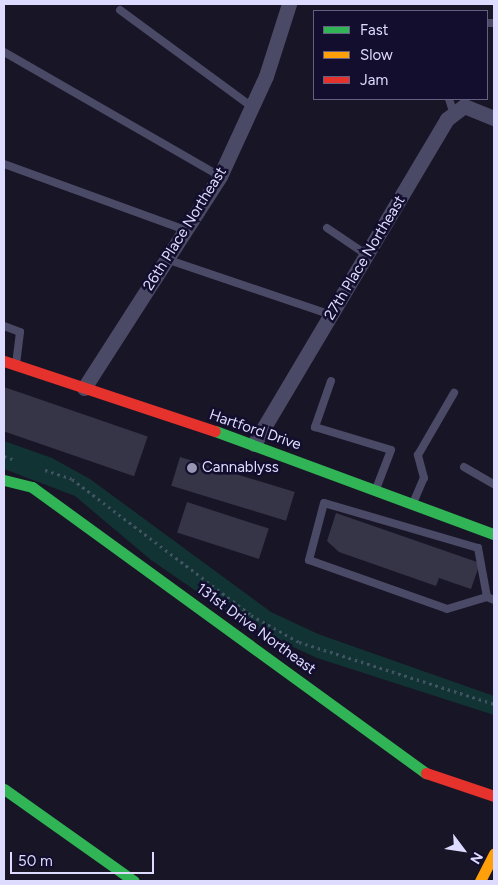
<!DOCTYPE html>
<style>
body{margin:0}
#map{position:relative;width:498px;height:885px;overflow:hidden;background:#181526;font-family:Figtree,sans-serif}
div>[style]{position:absolute}
.green>*{inset:0;background:#123333}
.building>*{inset:0;background:#363447;transform-origin:0 0}
.path>*{height:3px;margin-top:-1.5px;transform-origin:0;background:repeating-linear-gradient(90deg,#425364 0 2.5px,transparent 0 6.5px)}
.lane>*{height:8px;margin:-4px;padding:0 4px;transform-origin:4px;border-radius:4px;background:#4a4a67}
.street>*{height:15px;margin:-7.5px;padding:0 7.5px;transform-origin:7.5px;border-radius:7.5px;background:#4a4a67}
.fast>*{height:11px;margin:-5.5px;padding:0 5.5px;transform-origin:5.5px;border-radius:5.5px;background:#30b455}
.slow>*{height:11px;margin:-5.5px;padding:0 5.5px;transform-origin:5.5px;border-radius:5.5px;background:#ff9f0a}
.jam>*{height:11px;margin:-5.5px;padding:0 5.5px;transform-origin:5.5px;border-radius:5.5px;background:#e5322d}
.dots>*{width:14px;height:14px;translate:-50% -50%;box-sizing:border-box;border:2px solid #130e2d;border-radius:50%}
span{translate:-50% -50%;white-space:nowrap;text-align:center;line-height:1.15;-webkit-text-stroke:5px #130e2d;paint-order:stroke}
.street-label{font-size:15px;color:#dddbff}
.poi-label{font-size:15px;color:#dddbff}
.left{translate:0 -50%;text-align:left}
.frame{position:absolute;inset:0;border:5px solid #dddbff;pointer-events:none}
.legend{position:absolute;left:313px;top:10px;width:175px;height:90px;box-sizing:border-box;background:#130e2d;border:1px solid #646081;margin:0;padding:6px 9px;list-style:none;font-size:15px;color:#dddbff}
.legend li{display:flex;align-items:center;gap:10px;height:25px}
.legend b{width:25px;border:1px solid #646081}
.north{position:absolute;left:438px;top:825px;width:50px;height:50px;-webkit-text-stroke:4px #130e2d;paint-order:stroke;rotate:121deg;font-size:14px;font-weight:700;line-height:20px;text-align:center;color:#dddbff}
.north::after{content:'';display:block;margin:auto;width:18px;height:22px;background:#dddbff;clip-path:polygon(50% 0,100% 100%,50% 72%,0 100%)}
.scale{position:absolute;left:10px;top:852px;width:144px;height:22px;box-sizing:border-box;border:2px solid #dddbff;border-top:0;padding-left:6px;font-size:15px;line-height:18px;white-space:nowrap;color:#dddbff;-webkit-text-stroke:4px #130e2d;paint-order:stroke}
</style>
<div id="map">
<div class="green">
<div style="clip-path:polygon(4px 441px,52px 458px,90px 479px,271px 612px,318px 634px,494px 696px,494px 715px,317px 658px,244px 624px,151px 560px,75px 496px,4px 469px)"></div>
</div>
<div class="building">
<div style="left:4px;top:387px;width:152px;height:42px;rotate:19deg"></div>
<div style="left:180px;top:457px;width:120px;height:30px;rotate:17deg"></div>
<div style="left:187px;top:502px;width:86px;height:32px;rotate:18deg"></div>
<div style="clip-path:polygon(336px 513px,480px 563px,471px 589px,439px 578px,436px 586px,339px 552px,327px 541px)"></div>
</div>
<div class="path">
<div style="left:4px;top:456px;width:12px;rotate:20deg"></div>
<div style="left:45px;top:470px;width:28px;rotate:18deg"></div>
<div style="left:72px;top:479px;width:225px;rotate:37.2deg"></div>
<div style="left:251px;top:615px;width:55px;rotate:29.4deg"></div>
<div style="left:299px;top:642px;width:205px;rotate:17.6deg"></div>
</div>
<div class="lane">
<div style="left:120px;top:10px;width:164px;rotate:36.3deg"></div>
<div style="left:487px;top:23px;width:7px"></div>
<div style="left:4px;top:52px;width:249px;rotate:29.9deg"></div>
<div style="left:449px;top:99px;width:16px;rotate:72deg"></div>
<div style="left:4px;top:164px;width:193px;rotate:20deg"></div>
<div style="left:327px;top:228px;width:48px;rotate:34deg"></div>
<div style="left:166px;top:259px;width:174px;rotate:18.7deg"></div>
<div style="left:4px;top:326px;width:17px;rotate:21deg"></div>
<div style="left:20px;top:332px;width:31px;rotate:97deg"></div>
<div style="left:331px;top:381px;width:49px;rotate:109.2deg"></div>
<div style="left:315px;top:427px;width:79px;rotate:16.8deg"></div>
<div style="left:391px;top:450px;width:42px;rotate:111deg"></div>
<div style="left:464px;top:467px;width:34px;rotate:30deg"></div>
<div style="left:414px;top:501px;width:25px;rotate:-67deg"></div>
<div style="left:424px;top:478px;width:24px;rotate:-105deg"></div>
<div style="left:418px;top:455px;width:72px;rotate:-59.9deg"></div>
<div style="left:487px;top:597px;width:50px;rotate:-100.4deg"></div>
<div style="left:478px;top:548px;width:160px;rotate:-163.7deg"></div>
<div style="left:324px;top:503px;width:59px;rotate:104.7deg"></div>
<div style="left:309px;top:560px;width:146px;rotate:19.5deg"></div>
<div style="left:447px;top:609px;width:42px;rotate:-16.7deg"></div>
<div style="left:487px;top:597px;width:8px;rotate:23deg"></div>
</div>
<div class="street">
<div style="left:84px;top:388px;width:252px;rotate:-57.3deg"></div>
<div style="left:220px;top:176px;width:110px;rotate:-65.3deg"></div>
<div style="left:266px;top:76px;width:76px;rotate:-72.3deg"></div>
<div style="left:254px;top:444px;width:378px;rotate:-59.3deg"></div>
<div style="left:447px;top:119px;width:21px;rotate:-37deg"></div>
<div style="left:464px;top:106px;width:32px;rotate:22deg"></div>
</div>
<div class="fast">
<div style="left:215px;top:431px;width:297px;rotate:20.3deg"></div>
<div style="left:4px;top:480px;width:29px;rotate:14deg"></div>
<div style="left:32px;top:487px;width:487px;rotate:36deg"></div>
<div style="left:4px;top:789px;width:159px;rotate:35.3deg"></div>
</div>
<div class="slow">
<div style="left:480px;top:881px;width:31px;rotate:-63deg"></div>
</div>
<div class="jam">
<div style="left:4px;top:361px;width:222px;rotate:18.4deg"></div>
<div style="left:426px;top:773px;width:72px;rotate:18.7deg"></div>
</div>
<div class="dots">
<div style="left:192px;top:468px;background:#9896b3"></div>
</div>
<div class="street-label">
<span style="left:185px;top:229px;rotate:-58deg">26th Place Northeast</span>
<span style="left:365px;top:258px;rotate:-59deg">27th Place Northeast</span>
<span style="left:255px;top:430px;rotate:19deg">Hartford Drive</span>
<span style="left:256px;top:629px;rotate:36deg">131st Drive Northeast</span>
</div>
<div class="poi-label">
<span class="left" style="left:202px;top:468px">Cannablyss</span>
</div>
<div class="frame"></div>
<ul class="legend">
<li><b style="height:6px;background:#30b455"></b>Fast</li>
<li><b style="height:6px;background:#ff9f0a"></b>Slow</li>
<li><b style="height:6px;background:#e5322d"></b>Jam</li>
</ul>
<div class="north">N</div>
<div class="scale">50 m</div>
</div>
